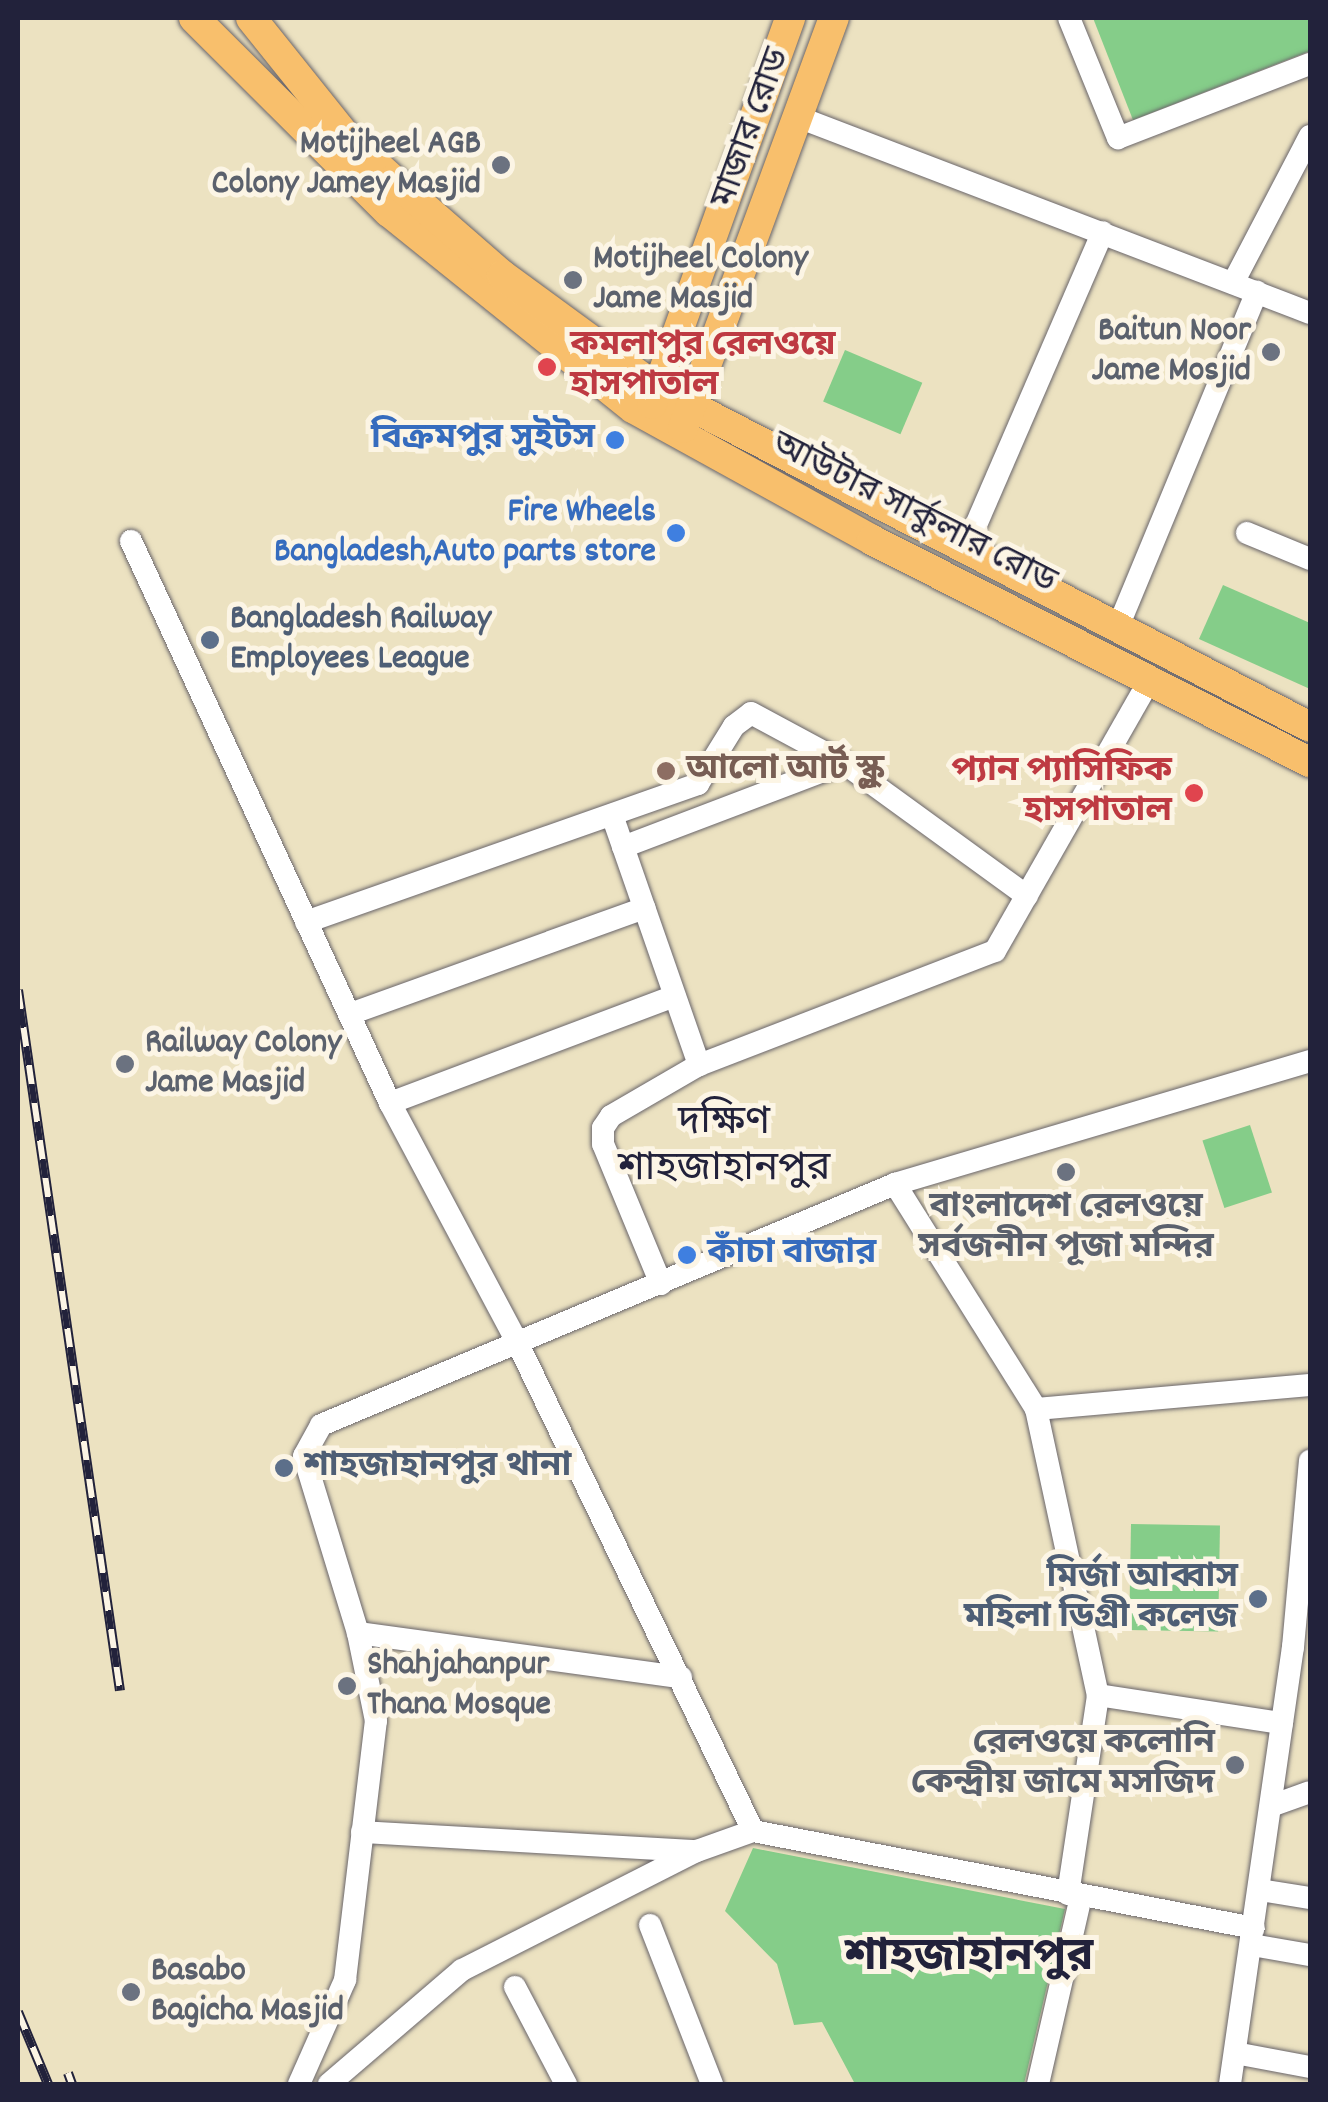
<!DOCTYPE html>
<meta charset="utf-8">
<style>
body{margin:0}
#map{position:relative;width:1328px;height:2102px;overflow:hidden;background:#ece2c1;font-family:Dekko,"Noto Sans Bengali",sans-serif}
div>[style]{position:absolute}
.green>*{inset:0;background:#85cd89;transform-origin:0 0}
.roads{filter:drop-shadow(0 0 2px #69656a) drop-shadow(0 0 2px #69656a)}
.minor>*{height:22px;margin:-11px;padding:0 11px;transform-origin:11px;border-radius:11px;background:#fff}
.major>*{height:30px;margin:-15px;padding:0 15px;transform-origin:15px;border-radius:15px;background:#f8bf6c}
.rail>*{height:10px;margin-top:-5px;transform-origin:0;background:repeating-linear-gradient(90deg,#fcf5e5 0 19px,#22223b 0 38px);box-sizing:border-box;border-block:2px solid #22223b}
.dots>*{width:28px;height:28px;translate:-50% -50%;box-sizing:border-box;border:5px solid #fcf5e5;border-radius:50%}
span{translate:-50% -50%;white-space:nowrap;text-align:center;line-height:1.15;-webkit-text-stroke:10px #fcf5e5;paint-order:stroke}
.street-label{font-size:35px;color:#22223b}
.worship-label{font-size:35px;color:#5b616d;font-weight:700}
.right{translate:-100% -50%;text-align:right}
.left{translate:0 -50%;text-align:left}
.health-label{font-size:35px;color:#be3a42;font-weight:700}
.shop-label{font-size:35px;color:#366cbe;font-weight:700}
.service-label{font-size:35px;color:#4e5e75;font-weight:700}
.education-label{font-size:35px;color:#785e54;font-weight:700}
.quarter-label{font-size:40px;color:#22223b}
.district-label{font-size:45px;color:#22223b;font-weight:700}
.frame{position:absolute;inset:0;border:20px solid #22223b;pointer-events:none}
</style>
<div id="map">
<div class="green">
<div style="clip-path:polygon(1093px 18px,1310px 18px,1310px 51px,1133px 120px)"></div>
<div style="left:845px;top:350px;width:84px;height:56px;rotate:23deg"></div>
<div style="clip-path:polygon(1223px 585px,1310px 623px,1310px 689px,1199px 639px)"></div>
<div style="left:1250px;top:1125px;width:71px;height:50px;rotate:72deg"></div>
<div style="left:1131px;top:1524px;width:89px;height:106px;rotate:1deg"></div>
<div style="clip-path:polygon(753px 1848px,1065px 1909px,1024px 2084px,855px 2084px,822px 2022px,794px 2025px,777px 1964px,725px 1911px)"></div>
</div>
<div class="roads">
<div class="minor">
<div style="left:1069px;top:18px;width:130px;rotate:67.8deg"></div>
<div style="left:1118px;top:138px;width:206px;rotate:-21.1deg"></div>
<div style="left:798px;top:117px;width:548px;rotate:20.95deg"></div>
<div style="left:1233px;top:283px;width:166px;rotate:-62.4deg"></div>
<div style="left:1247px;top:533px;width:68px;rotate:22.4deg"></div>
<div style="left:131px;top:541px;width:619px;rotate:65.26deg"></div>
<div style="left:390px;top:1103px;width:275px;rotate:62deg"></div>
<div style="left:519px;top:1346px;width:538px;rotate:64.24deg"></div>
<div style="left:753px;top:1831px;width:510px;rotate:10.96deg"></div>
<div style="left:966px;top:548px;width:344px;rotate:-66.6deg"></div>
<div style="left:1118px;top:627px;width:363px;rotate:-67.5deg"></div>
<div style="left:612px;top:815px;width:265px;rotate:70.8deg"></div>
<div style="left:699px;top:1065px;width:317px;rotate:-21.1deg"></div>
<div style="left:995px;top:951px;width:314px;rotate:-60.3deg"></div>
<div style="left:623px;top:847px;width:236px;rotate:-20.8deg"></div>
<div style="left:306px;top:922px;width:416px;rotate:-19.4deg"></div>
<div style="left:698px;top:784px;width:68px;rotate:-58.2deg"></div>
<div style="left:734px;top:726px;width:21px;rotate:-37deg"></div>
<div style="left:751px;top:713px;width:106px;rotate:28.3deg"></div>
<div style="left:844px;top:763px;width:226px;rotate:36deg"></div>
<div style="left:350px;top:1014px;width:313px;rotate:-19.8deg"></div>
<div style="left:390px;top:1103px;width:304px;rotate:-20.6deg"></div>
<div style="left:895px;top:1184px;width:266px;rotate:57.9deg"></div>
<div style="left:1036px;top:1409px;width:293px;rotate:77.8deg"></div>
<div style="left:661px;top:1284px;width:152px;rotate:-112.5deg"></div>
<div style="left:603px;top:1144px;width:16px;rotate:-90deg"></div>
<div style="left:603px;top:1128px;width:14px;rotate:-56deg"></div>
<div style="left:611px;top:1116px;width:102px;rotate:-30.1deg"></div>
<div style="left:1036px;top:1409px;width:275px;rotate:-5deg"></div>
<div style="left:358px;top:1633px;width:326px;rotate:7.8deg"></div>
<div style="left:1271px;top:1806px;width:41px;rotate:-19.7deg"></div>
<div style="left:362px;top:1832px;width:333px;rotate:3.3deg"></div>
<div style="left:1260px;top:1890px;width:51px;rotate:9.1deg"></div>
<div style="left:1068px;top:1894px;width:201px;rotate:-81.4deg"></div>
<div style="left:1098px;top:1695px;width:186px;rotate:8.7deg"></div>
<div style="left:650px;top:1925px;width:171px;rotate:68.7deg"></div>
<div style="left:1252px;top:1945px;width:59px;rotate:9.8deg"></div>
<div style="left:515px;top:1987px;width:110px;rotate:62.3deg"></div>
<div style="left:1235px;top:2053px;width:76px;rotate:10.6deg"></div>
<div style="left:299px;top:2084px;width:114px;rotate:-66.1deg"></div>
<div style="left:345px;top:1980px;width:261px;rotate:-83.2deg"></div>
<div style="left:376px;top:1721px;width:90px;rotate:-101.6deg"></div>
<div style="left:358px;top:1633px;width:185px;rotate:-107deg"></div>
<div style="left:304px;top:1456px;width:35px;rotate:-61deg"></div>
<div style="left:321px;top:1425px;width:623px;rotate:-22.78deg"></div>
<div style="left:895px;top:1184px;width:433px;rotate:-16.5deg"></div>
<div style="left:329px;top:2084px;width:175px;rotate:-40.6deg"></div>
<div style="left:462px;top:1970px;width:263px;rotate:-26.9deg"></div>
<div style="left:697px;top:1851px;width:59px;rotate:-19.7deg"></div>
<div style="left:1038px;top:2084px;width:192px;rotate:-77.1deg"></div>
<div style="left:1230px;top:2084px;width:442px;rotate:-81.8deg"></div>
<div style="left:1293px;top:1647px;width:187px;rotate:-84.8deg"></div>
</div>
<div class="major">
<div style="left:194px;top:18px;width:275px;rotate:44.9deg"></div>
<div style="left:389px;top:212px;width:313px;rotate:38.8deg"></div>
<div style="left:633px;top:408px;width:273px;rotate:28.9deg"></div>
<div style="left:872px;top:540px;width:491px;rotate:26.9deg"></div>
<div style="left:251px;top:18px;width:155px;rotate:51.3deg"></div>
<div style="left:348px;top:139px;width:61px;rotate:42.3deg"></div>
<div style="left:393px;top:180px;width:145px;rotate:41.1deg"></div>
<div style="left:502px;top:275px;width:193px;rotate:36.2deg"></div>
<div style="left:658px;top:389px;width:734px;rotate:27.4deg"></div>
<div style="left:652px;top:404px;width:410px;rotate:-70.3deg"></div>
<div style="left:683px;top:428px;width:437px;rotate:-69.8deg"></div>
</div>
</div>
<div class="rail">
<div style="left:18px;top:990px;width:708px;rotate:81.72deg"></div>
<div style="left:18px;top:2012px;width:78px;rotate:67.4deg"></div>
<div style="left:68px;top:2073px;width:12px;rotate:70deg"></div>
</div>
<div class="dots">
<div style="left:501px;top:165px;background:#6b7280"></div>
<div style="left:573px;top:280px;background:#6b7280"></div>
<div style="left:1271px;top:352px;background:#6b7280"></div>
<div style="left:547px;top:367px;background:#e0444e"></div>
<div style="left:615px;top:440px;background:#3f7fe0"></div>
<div style="left:676px;top:533px;background:#3f7fe0"></div>
<div style="left:210px;top:640px;background:#5c6f8a"></div>
<div style="left:666px;top:771px;background:#8d6e63"></div>
<div style="left:1194px;top:793px;background:#e0444e"></div>
<div style="left:125px;top:1064px;background:#6b7280"></div>
<div style="left:1066px;top:1172px;background:#6b7280"></div>
<div style="left:687px;top:1255px;background:#3f7fe0"></div>
<div style="left:284px;top:1468px;background:#5c6f8a"></div>
<div style="left:1258px;top:1599px;background:#5c6f8a"></div>
<div style="left:347px;top:1686px;background:#6b7280"></div>
<div style="left:1235px;top:1765px;background:#6b7280"></div>
<div style="left:131px;top:1992px;background:#6b7280"></div>
</div>
<div class="street-label">
<span style="left:753px;top:129px;rotate:-70deg">মাজার রোড</span>
<span style="left:913px;top:515px;rotate:27deg">আউটার সার্কুলার রোড</span>
</div>
<div class="worship-label">
<span class="right" style="left:481px;top:165px">Motijheel AGB<br>Colony Jamey Masjid</span>
<span class="left" style="left:593px;top:280px">Motijheel Colony<br>Jame Masjid</span>
<span class="right" style="left:1251px;top:352px">Baitun Noor<br>Jame Mosjid</span>
<span class="left" style="left:145px;top:1064px">Railway Colony<br>Jame Masjid</span>
<span style="left:1066px;top:1229px">বাংলাদেশ রেলওয়ে<br>সর্বজনীন পূজা মন্দির</span>
<span class="left" style="left:367px;top:1686px">Shahjahanpur<br>Thana Mosque</span>
<span class="right" style="left:1215px;top:1765px">রেলওয়ে কলোনি<br>কেন্দ্রীয় জামে মসজিদ</span>
<span class="left" style="left:151px;top:1992px">Basabo<br>Bagicha Masjid</span>
</div>
<div class="health-label">
<span class="left" style="left:570px;top:367px">কমলাপুর রেলওয়ে<br>হাসপাতাল</span>
<span class="right" style="left:1172px;top:793px">প্যান প্যাসিফিক<br>হাসপাতাল</span>
</div>
<div class="shop-label">
<span class="right" style="left:595px;top:440px">বিক্রমপুর সুইটস</span>
<span class="right" style="left:656px;top:533px">Fire Wheels<br>Bangladesh,Auto parts store</span>
<span class="left" style="left:707px;top:1255px">কাঁচা বাজার</span>
</div>
<div class="service-label">
<span class="left" style="left:230px;top:640px">Bangladesh Railway<br>Employees League</span>
<span class="left" style="left:304px;top:1468px">শাহজাহানপুর থানা</span>
<span class="right" style="left:1238px;top:1599px">মির্জা আব্বাস<br>মহিলা ডিগ্রী কলেজ</span>
</div>
<div class="education-label">
<span class="left" style="left:686px;top:771px">আলো আর্ট স্কুল</span>
</div>
<div class="quarter-label">
<span style="left:724px;top:1149px">দক্ষিণ<br>শাহজাহানপুর</span>
</div>
<div class="district-label">
<span style="left:969px;top:1961px">শাহজাহানপুর</span>
</div>
<div class="frame"></div>
</div>
